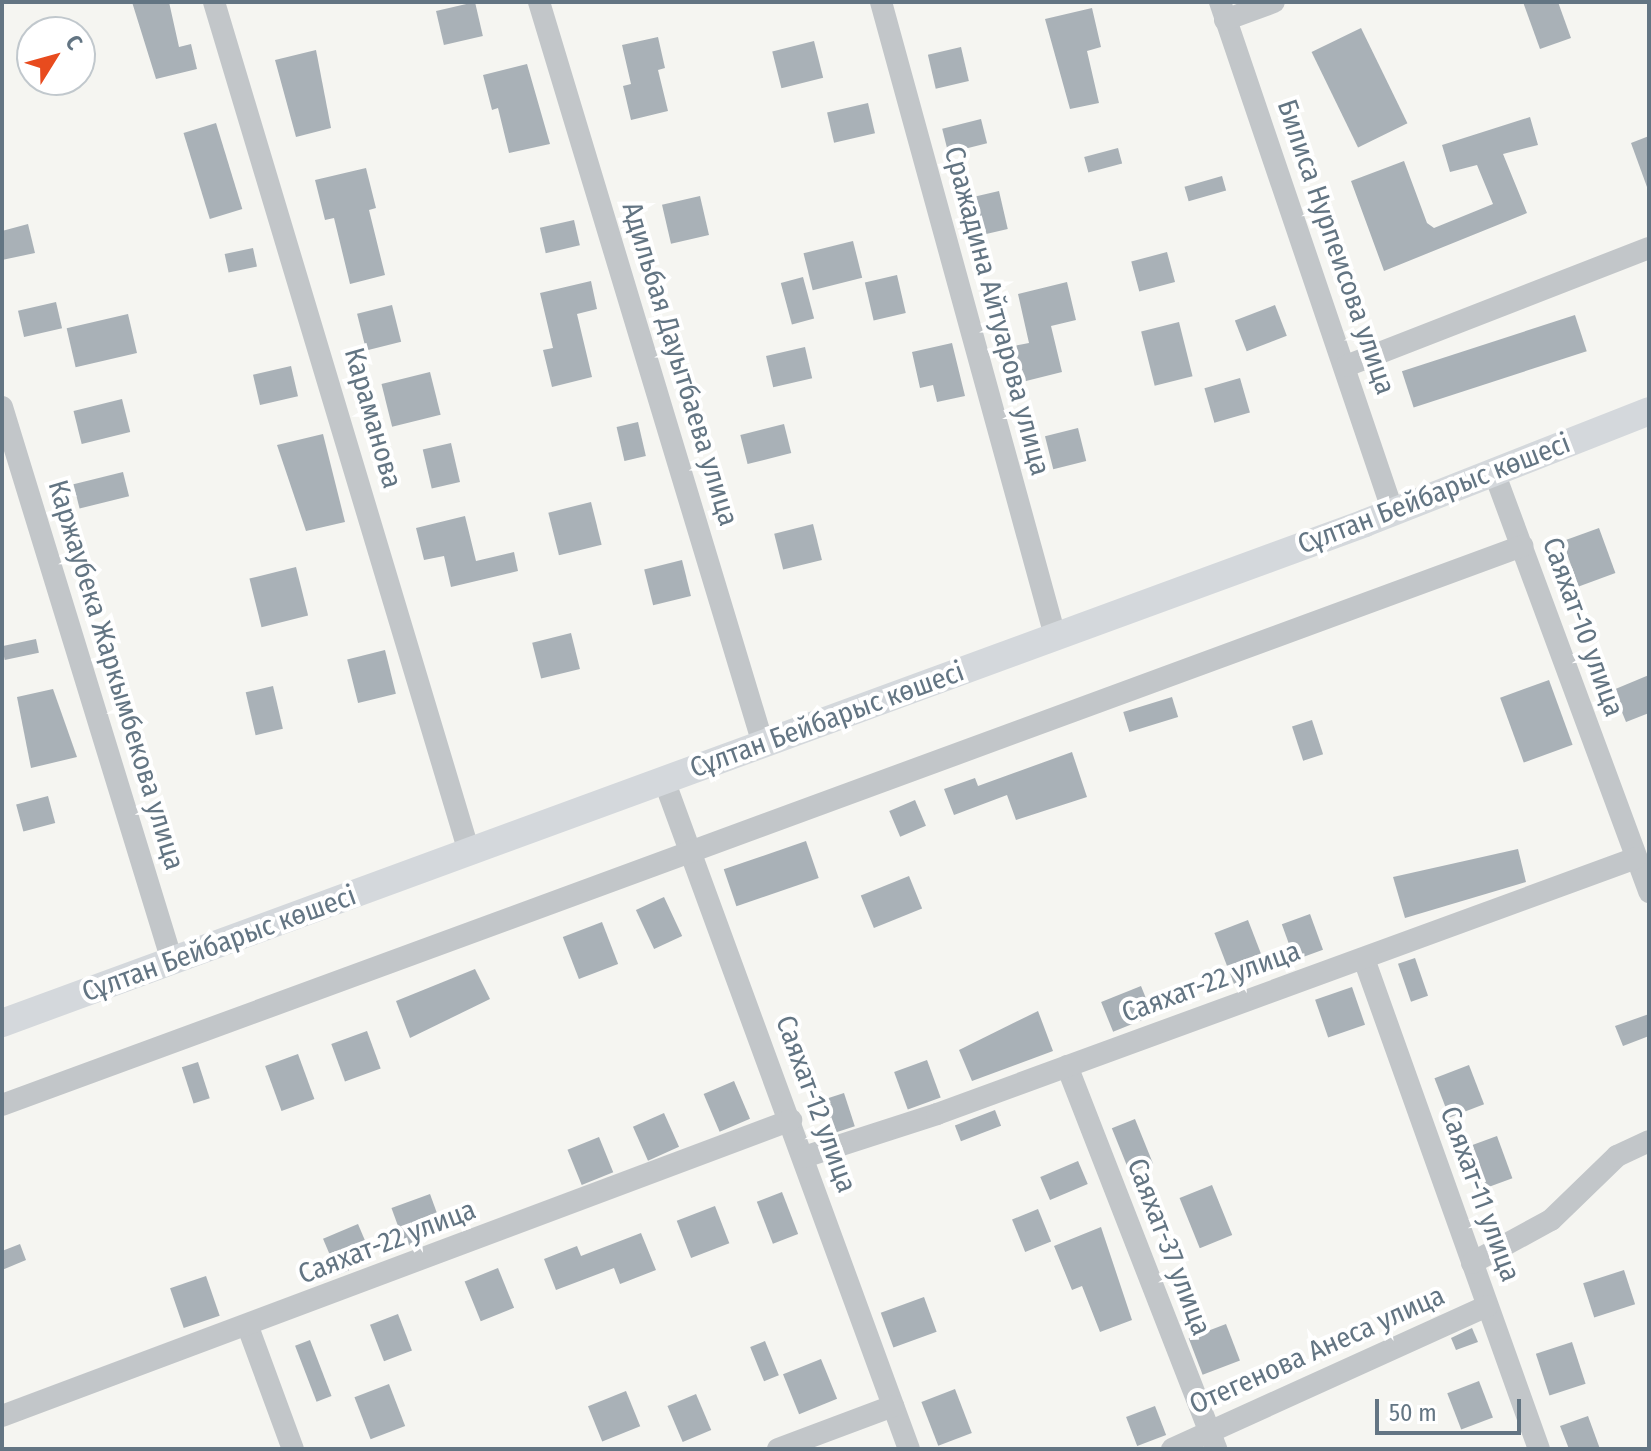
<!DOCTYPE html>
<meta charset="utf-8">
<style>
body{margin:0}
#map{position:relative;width:1651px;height:1451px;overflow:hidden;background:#f5f5f1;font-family:"Fira Sans Condensed",sans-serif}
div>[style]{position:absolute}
.building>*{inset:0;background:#a9b1b7;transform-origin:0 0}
.minor>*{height:22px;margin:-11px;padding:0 11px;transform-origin:11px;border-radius:11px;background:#c2c6c9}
.major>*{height:28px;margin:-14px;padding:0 14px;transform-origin:14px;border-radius:14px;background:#d4d8dc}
span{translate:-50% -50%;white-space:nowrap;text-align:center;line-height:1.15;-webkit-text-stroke:8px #fff;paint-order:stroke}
.street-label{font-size:28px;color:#637583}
.frame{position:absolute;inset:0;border:4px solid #637583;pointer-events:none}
.north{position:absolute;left:16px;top:16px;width:80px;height:80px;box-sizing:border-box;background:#fff;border:2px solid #c1c8cd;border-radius:50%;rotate:53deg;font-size:22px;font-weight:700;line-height:32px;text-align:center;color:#637583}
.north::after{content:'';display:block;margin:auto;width:28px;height:36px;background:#e84b1e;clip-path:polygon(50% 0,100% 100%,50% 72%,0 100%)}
.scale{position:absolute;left:1375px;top:1399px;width:146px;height:36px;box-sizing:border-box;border:4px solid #637583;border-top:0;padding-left:10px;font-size:24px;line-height:28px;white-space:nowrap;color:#637583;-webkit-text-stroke:6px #fff;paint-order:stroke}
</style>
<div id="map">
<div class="building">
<div style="clip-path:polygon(132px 2px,169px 2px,179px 47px,191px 44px,197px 69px,156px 79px)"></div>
<div style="left:475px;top:2px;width:35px;height:40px;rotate:77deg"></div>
<div style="clip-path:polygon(1523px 2px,1558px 2px,1571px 38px,1540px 49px)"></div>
<div style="clip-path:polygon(1092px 8px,1101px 47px,1087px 51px,1099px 103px,1070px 109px,1045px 19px)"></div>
<div style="left:1361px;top:28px;width:106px;height:55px;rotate:64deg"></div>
<div style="clip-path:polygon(658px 37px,665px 68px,658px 70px,668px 111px,631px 120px,623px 86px,631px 84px,622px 45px)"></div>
<div style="left:814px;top:41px;width:38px;height:43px;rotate:76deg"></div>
<div style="left:961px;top:47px;width:35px;height:34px;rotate:77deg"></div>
<div style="clip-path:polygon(316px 50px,331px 128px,296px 137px,275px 60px)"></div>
<div style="clip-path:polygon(527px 64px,550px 144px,509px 153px,498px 108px,492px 110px,483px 75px)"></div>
<div style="left:868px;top:103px;width:31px;height:42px;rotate:77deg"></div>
<div style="clip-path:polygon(1530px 117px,1538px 145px,1503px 154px,1527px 213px,1384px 271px,1351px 181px,1404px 161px,1427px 223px,1434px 228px,1493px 204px,1477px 165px,1450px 172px,1442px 145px)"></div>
<div style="left:981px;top:119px;width:25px;height:40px;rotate:76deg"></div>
<div style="left:216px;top:123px;width:90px;height:34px;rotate:73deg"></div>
<div style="clip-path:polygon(1649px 136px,1649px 187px,1647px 187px,1631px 143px)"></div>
<div style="left:1118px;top:148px;width:16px;height:35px;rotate:75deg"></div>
<div style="clip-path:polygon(366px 168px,376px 208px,369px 210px,385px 275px,350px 284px,334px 218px,325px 220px,315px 180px)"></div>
<div style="left:1222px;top:176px;width:15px;height:39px;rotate:74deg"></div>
<div style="left:999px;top:191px;width:39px;height:31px;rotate:77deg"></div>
<div style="left:700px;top:196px;width:40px;height:39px;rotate:77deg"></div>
<div style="left:574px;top:220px;width:26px;height:35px;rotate:77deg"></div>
<div style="clip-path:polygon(28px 224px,35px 253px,2px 260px,2px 231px)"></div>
<div style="left:853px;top:241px;width:38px;height:51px;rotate:76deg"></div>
<div style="left:253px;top:248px;width:19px;height:29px;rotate:78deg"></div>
<div style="left:1167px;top:252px;width:31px;height:37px;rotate:75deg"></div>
<div style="left:897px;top:275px;width:39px;height:33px;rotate:77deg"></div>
<div style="left:803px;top:277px;width:43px;height:23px;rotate:75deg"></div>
<div style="clip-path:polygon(591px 281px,597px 309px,577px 314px,592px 377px,552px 387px,543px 350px,553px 348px,540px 293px)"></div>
<div style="clip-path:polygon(1067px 282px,1076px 320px,1051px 326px,1062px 372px,1022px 382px,1014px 346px,1029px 343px,1018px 294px)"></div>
<div style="left:56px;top:302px;width:27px;height:39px;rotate:77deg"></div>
<div style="left:392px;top:305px;width:38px;height:36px;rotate:76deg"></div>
<div style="left:1275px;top:305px;width:33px;height:43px;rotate:69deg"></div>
<div style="left:128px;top:314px;width:40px;height:63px;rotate:77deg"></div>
<div style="left:1575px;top:315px;width:38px;height:182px;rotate:72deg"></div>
<div style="left:1179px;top:322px;width:56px;height:39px;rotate:76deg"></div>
<div style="clip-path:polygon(952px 343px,965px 396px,937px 402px,933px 385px,920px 388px,912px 352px)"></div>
<div style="left:805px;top:347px;width:32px;height:40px;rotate:77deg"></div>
<div style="left:291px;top:366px;width:31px;height:39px;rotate:77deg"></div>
<div style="left:430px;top:372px;width:44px;height:50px;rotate:76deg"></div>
<div style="left:1240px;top:378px;width:36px;height:37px;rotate:74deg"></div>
<div style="left:122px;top:399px;width:34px;height:50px;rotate:76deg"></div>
<div style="left:638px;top:422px;width:35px;height:22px;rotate:77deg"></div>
<div style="left:784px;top:424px;width:30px;height:45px;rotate:76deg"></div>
<div style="left:1078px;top:428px;width:34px;height:34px;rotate:76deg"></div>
<div style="clip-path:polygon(323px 434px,345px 522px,306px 531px,277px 445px)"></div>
<div style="left:451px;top:443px;width:40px;height:29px;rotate:77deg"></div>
<div style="left:123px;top:472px;width:25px;height:51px;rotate:76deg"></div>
<div style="left:591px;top:502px;width:44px;height:44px;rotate:76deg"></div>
<div style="clip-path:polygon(465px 516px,476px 561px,514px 552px,518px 571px,451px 587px,444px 556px,424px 560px,416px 528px)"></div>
<div style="left:813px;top:524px;width:37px;height:40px;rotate:76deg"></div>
<div style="left:1599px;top:528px;width:48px;height:39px;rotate:70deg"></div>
<div style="left:682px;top:560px;width:37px;height:39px;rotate:76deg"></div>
<div style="left:296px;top:567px;width:50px;height:48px;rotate:76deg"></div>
<div style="left:571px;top:633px;width:37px;height:40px;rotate:76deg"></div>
<div style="left:36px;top:639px;width:14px;height:35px;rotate:78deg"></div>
<div style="left:385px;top:650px;width:45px;height:39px;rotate:76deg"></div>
<div style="clip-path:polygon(1649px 675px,1649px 713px,1626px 722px,1613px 690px)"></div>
<div style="left:1549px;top:680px;width:69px;height:52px;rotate:70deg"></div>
<div style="left:273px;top:686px;width:44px;height:28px;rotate:77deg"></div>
<div style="clip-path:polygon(53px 689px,77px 757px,31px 768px,17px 697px)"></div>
<div style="left:1172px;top:697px;width:21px;height:51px;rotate:73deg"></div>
<div style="left:1312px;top:720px;width:36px;height:21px;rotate:72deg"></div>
<div style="clip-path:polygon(1072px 752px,1087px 797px,1016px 820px,1007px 795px,954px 815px,944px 789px,975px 778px,978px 786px)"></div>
<div style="left:48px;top:796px;width:28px;height:33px;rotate:75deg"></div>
<div style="left:915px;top:800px;width:28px;height:28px;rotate:67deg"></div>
<div style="left:806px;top:841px;width:39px;height:87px;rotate:71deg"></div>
<div style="clip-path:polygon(1518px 849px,1526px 882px,1405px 918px,1393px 877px)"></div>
<div style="left:909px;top:876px;width:35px;height:52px;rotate:68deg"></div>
<div style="left:664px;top:897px;width:43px;height:31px;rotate:65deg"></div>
<div style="left:1310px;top:914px;width:38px;height:30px;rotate:70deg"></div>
<div style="left:1248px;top:920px;width:55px;height:36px;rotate:69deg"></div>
<div style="left:602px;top:922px;width:45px;height:42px;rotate:69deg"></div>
<div style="left:1415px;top:958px;width:40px;height:18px;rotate:71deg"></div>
<div style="clip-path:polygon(475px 969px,490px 999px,410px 1038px,396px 1001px)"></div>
<div style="left:1141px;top:986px;width:32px;height:43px;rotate:68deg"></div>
<div style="left:1352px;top:987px;width:40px;height:39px;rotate:71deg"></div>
<div style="clip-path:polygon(1038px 1011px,1053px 1051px,972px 1081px,959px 1050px)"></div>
<div style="clip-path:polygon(1649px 1014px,1649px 1036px,1623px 1046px,1615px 1026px)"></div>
<div style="left:367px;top:1031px;width:40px;height:38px;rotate:70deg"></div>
<div style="left:298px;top:1054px;width:48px;height:35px;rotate:70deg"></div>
<div style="left:927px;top:1060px;width:40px;height:35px;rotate:70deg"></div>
<div style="left:198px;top:1062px;width:38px;height:17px;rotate:72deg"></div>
<div style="left:1469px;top:1065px;width:42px;height:37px;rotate:69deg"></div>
<div style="left:734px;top:1081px;width:41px;height:33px;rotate:67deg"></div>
<div style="left:844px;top:1093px;width:35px;height:21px;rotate:72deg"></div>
<div style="left:995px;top:1110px;width:17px;height:43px;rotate:69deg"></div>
<div style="left:664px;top:1113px;width:37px;height:34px;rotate:66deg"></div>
<div style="left:1135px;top:1119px;width:48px;height:25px;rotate:68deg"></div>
<div style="left:1497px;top:1136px;width:45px;height:37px;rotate:70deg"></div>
<div style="left:599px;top:1137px;width:38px;height:34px;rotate:68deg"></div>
<div style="left:1078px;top:1161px;width:25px;height:41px;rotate:67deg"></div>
<div style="left:1212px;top:1185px;width:54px;height:35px;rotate:68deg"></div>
<div style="left:782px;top:1192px;width:45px;height:27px;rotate:69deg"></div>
<div style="left:430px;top:1194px;width:41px;height:41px;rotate:70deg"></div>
<div style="left:715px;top:1206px;width:40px;height:41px;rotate:69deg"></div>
<div style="left:1038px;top:1209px;width:35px;height:28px;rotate:68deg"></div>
<div style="left:358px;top:1224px;width:39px;height:38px;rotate:67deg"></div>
<div style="clip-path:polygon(1101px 1227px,1132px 1320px,1100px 1332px,1082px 1286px,1072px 1290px,1054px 1246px)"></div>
<div style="clip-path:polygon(641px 1233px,656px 1270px,620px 1284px,614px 1268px,556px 1290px,544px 1259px,577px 1246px,581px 1256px)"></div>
<div style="clip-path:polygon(20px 1244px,26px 1260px,2px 1270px,2px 1251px)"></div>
<div style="left:498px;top:1268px;width:43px;height:36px;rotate:68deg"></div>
<div style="left:1624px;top:1270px;width:36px;height:43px;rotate:72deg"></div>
<div style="left:206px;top:1276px;width:42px;height:38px;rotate:71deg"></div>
<div style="left:924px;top:1297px;width:37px;height:46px;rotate:70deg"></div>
<div style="left:398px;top:1314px;width:39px;height:30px;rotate:69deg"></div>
<div style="left:1226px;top:1324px;width:39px;height:40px;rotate:69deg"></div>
<div style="clip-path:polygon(1472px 1328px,1478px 1342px,1456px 1350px,1451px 1338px)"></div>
<div style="left:310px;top:1340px;width:60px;height:16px;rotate:69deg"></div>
<div style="left:765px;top:1341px;width:37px;height:16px;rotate:68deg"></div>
<div style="left:1572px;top:1342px;width:44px;height:38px;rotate:72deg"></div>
<div style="left:821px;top:1359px;width:43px;height:41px;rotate:68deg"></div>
<div style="left:1479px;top:1381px;width:39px;height:34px;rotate:69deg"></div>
<div style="left:389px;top:1384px;width:45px;height:37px;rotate:69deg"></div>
<div style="left:955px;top:1389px;width:47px;height:36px;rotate:69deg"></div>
<div style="left:626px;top:1391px;width:38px;height:41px;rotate:68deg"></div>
<div style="left:696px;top:1394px;width:39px;height:31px;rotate:67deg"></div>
<div style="left:1155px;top:1406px;width:31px;height:31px;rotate:69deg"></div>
<div style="clip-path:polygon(1588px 1416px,1600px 1449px,1569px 1449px,1560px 1426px)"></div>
</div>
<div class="minor">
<div style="left:214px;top:2px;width:887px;rotate:73.3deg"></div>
<div style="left:539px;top:2px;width:775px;rotate:73.2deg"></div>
<div style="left:881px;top:2px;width:657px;rotate:74.65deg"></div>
<div style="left:1220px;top:2px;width:539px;rotate:71.26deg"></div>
<div style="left:1225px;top:20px;width:52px;rotate:-20.2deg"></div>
<div style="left:1346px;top:366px;width:325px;rotate:-21.3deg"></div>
<div style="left:2px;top:407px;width:579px;rotate:72.94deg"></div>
<div style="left:1494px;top:472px;width:448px;rotate:69.7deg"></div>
<div style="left:664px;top:780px;width:712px;rotate:69.89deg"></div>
<div style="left:1364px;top:959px;width:520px;rotate:70.35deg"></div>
<div style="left:1067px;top:1066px;width:411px;rotate:68.7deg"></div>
<div style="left:2px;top:1105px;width:1620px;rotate:-20.19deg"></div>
<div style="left:804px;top:1157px;width:140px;rotate:-17.9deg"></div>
<div style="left:937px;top:1114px;width:744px;rotate:-20.11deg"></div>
<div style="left:1472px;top:1263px;width:90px;rotate:-28.6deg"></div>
<div style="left:1551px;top:1220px;width:92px;rotate:-44.1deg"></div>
<div style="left:1617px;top:1156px;width:35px;rotate:-25deg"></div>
<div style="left:248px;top:1327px;width:130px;rotate:69.8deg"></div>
<div style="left:2px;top:1416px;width:843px;rotate:-20.56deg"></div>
<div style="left:778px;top:1449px;width:123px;rotate:-20.5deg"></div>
<div style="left:1172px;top:1449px;width:346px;rotate:-24.4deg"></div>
</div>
<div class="major">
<div style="left:2px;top:1023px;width:1452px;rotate:-20.14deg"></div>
<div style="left:1365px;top:523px;width:305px;rotate:-21.5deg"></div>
</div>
<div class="street-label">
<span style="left:1336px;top:247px;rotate:71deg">Билиса Нурпеисова улица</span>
<span style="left:997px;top:311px;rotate:75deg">Сражадина Айтуарова улица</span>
<span style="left:680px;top:364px;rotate:73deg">Адильбая Дауытбаева улица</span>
<span style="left:373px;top:418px;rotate:74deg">Караманова</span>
<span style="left:1434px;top:494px;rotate:-21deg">Сұлтан Бейбарыс көшесі</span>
<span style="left:1583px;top:627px;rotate:70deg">Саяхат-10 улица</span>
<span style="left:116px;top:675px;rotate:73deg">Каржаубека Жаркымбекова улица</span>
<span style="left:827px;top:720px;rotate:-20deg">Сұлтан Бейбарыс көшесі</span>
<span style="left:219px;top:944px;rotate:-20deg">Сұлтан Бейбарыс көшесі</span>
<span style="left:1211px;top:982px;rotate:-20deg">Саяхат-22 улица</span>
<span style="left:816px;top:1104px;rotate:70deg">Саяхат-12 улица</span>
<span style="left:1480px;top:1194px;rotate:70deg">Саяхат-11 улица</span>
<span style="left:387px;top:1242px;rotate:-21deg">Саяхат-22 улица</span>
<span style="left:1169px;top:1247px;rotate:69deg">Саяхат-37 улица</span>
<span style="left:1317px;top:1350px;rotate:-24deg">Отегенова Анеса улица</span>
</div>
<div class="frame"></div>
<div class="north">С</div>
<div class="scale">50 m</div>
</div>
